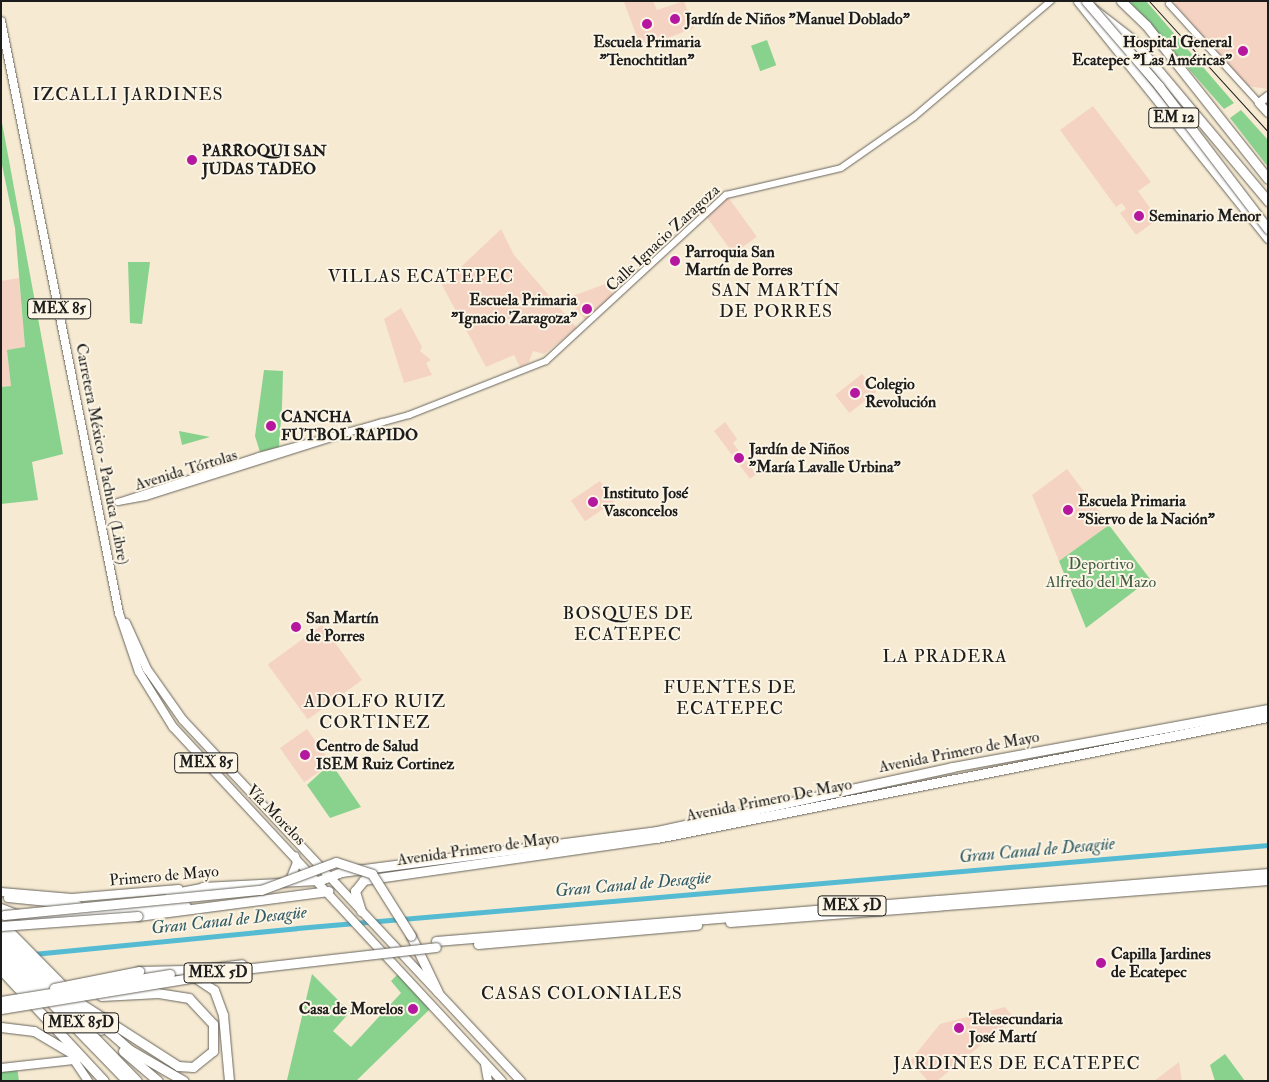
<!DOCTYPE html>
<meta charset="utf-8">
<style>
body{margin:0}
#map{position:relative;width:1269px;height:1082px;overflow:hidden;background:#f6ead2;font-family:"IM FELL Double Pica",serif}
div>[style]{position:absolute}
.built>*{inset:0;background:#f5d3c2;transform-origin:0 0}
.green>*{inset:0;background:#89d28e;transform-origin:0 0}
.canal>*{height:5px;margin:-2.5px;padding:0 2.5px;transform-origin:2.5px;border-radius:2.5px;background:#54bbd2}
.roads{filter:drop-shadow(0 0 1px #68645c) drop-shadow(0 0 1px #68645c)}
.minor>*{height:6px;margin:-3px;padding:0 3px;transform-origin:3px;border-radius:3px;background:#fff}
.major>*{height:8px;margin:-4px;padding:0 4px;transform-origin:4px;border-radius:4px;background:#fff}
.highway>*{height:9px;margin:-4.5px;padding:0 4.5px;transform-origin:4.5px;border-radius:4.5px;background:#fff}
.rail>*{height:1px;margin:-0.5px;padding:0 0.5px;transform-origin:0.5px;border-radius:0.5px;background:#1c1c1c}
.bridges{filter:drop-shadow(0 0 1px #68645c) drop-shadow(0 0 1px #68645c)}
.highway-bridge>*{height:9px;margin:-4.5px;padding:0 4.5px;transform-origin:4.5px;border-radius:4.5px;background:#fff}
.dots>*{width:14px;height:14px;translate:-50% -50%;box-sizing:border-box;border:2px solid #fcf5e5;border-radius:50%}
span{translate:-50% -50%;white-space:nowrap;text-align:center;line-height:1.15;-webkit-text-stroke:4px #fcf5e5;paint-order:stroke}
.shield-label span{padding:1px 4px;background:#fcf5e5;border:1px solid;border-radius:4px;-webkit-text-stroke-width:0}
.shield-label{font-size:15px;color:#1c1c1c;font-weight:700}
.poi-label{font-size:16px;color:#1c1c1c;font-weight:700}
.left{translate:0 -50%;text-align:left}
.right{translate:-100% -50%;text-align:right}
.street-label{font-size:16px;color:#1c1c1c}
.park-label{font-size:16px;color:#425c44}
.neighbourhood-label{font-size:18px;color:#1c1c1c;letter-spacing:1px}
.water-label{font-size:18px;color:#325c65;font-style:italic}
.frame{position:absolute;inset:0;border:2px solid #1c1c1c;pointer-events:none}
</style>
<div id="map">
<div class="built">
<div style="clip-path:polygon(653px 1px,657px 10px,684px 1px,694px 28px,641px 48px,624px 2px)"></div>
<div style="clip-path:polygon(1178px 1px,1268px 1px,1268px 89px,1248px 86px,1175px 4px)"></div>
<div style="clip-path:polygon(1093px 106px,1151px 182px,1138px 191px,1158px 219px,1136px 235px,1120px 213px,1126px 209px,1122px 203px,1116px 207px,1060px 130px)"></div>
<div style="left:728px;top:197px;width:49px;height:29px;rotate:54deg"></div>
<div style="clip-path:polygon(501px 229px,514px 255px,577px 328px,544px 354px,533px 351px,529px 362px,520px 367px,514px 355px,486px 367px,442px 285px)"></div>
<div style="clip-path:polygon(19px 278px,25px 348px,11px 386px,1px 387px,1px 281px)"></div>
<div style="clip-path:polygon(608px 283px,613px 296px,586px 321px,567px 298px)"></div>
<div style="clip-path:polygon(401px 308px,422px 347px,420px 351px,431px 360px,426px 363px,432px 375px,404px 383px,384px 319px)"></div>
<div style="left:862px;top:374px;width:23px;height:34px;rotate:52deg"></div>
<div style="clip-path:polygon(725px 422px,737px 439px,733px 443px,756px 474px,750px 479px,714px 431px)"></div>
<div style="clip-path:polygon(1067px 469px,1109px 525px,1059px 561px,1032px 495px)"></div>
<div style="left:600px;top:481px;width:25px;height:35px;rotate:56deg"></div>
<div style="left:322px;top:625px;width:68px;height:67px;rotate:54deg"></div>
<div style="left:307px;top:729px;width:42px;height:33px;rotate:55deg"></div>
<div style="clip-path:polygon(1005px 1007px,1014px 1018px,937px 1081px,928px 1081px,910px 1061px,940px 1024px)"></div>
<div style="clip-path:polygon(1179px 1062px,1182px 1081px,1154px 1081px)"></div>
</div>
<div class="green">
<div style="clip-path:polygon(1129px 1px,1146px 1px,1234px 103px,1224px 109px)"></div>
<div style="left:767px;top:40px;width:27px;height:17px;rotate:70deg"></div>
<div style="clip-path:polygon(1241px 110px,1268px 140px,1268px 167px,1230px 118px)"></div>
<div style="clip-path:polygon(1px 117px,63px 454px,32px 462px,38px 500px,1px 504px,1px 387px,11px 386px,7px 350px,25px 347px,15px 228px,1px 160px)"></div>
<div style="clip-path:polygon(128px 262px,150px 262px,142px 324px,130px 323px)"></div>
<div style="clip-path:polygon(264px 370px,283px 371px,282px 406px,279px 447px,260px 452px,255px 436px)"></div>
<div style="clip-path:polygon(179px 431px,210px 437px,182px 445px)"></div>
<div style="clip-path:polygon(1109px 525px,1150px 579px,1086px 628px,1059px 561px)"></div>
<div style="clip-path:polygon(331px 763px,361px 807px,330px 818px,307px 785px)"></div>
<div style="clip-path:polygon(400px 972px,430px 1009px,356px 1081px,287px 1080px,312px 974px,350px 1012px,333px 1031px,351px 1047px,401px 993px,391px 981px)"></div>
<div style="clip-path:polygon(1225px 1054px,1245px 1081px,1215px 1081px,1210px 1065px)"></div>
<div style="clip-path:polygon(17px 1067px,19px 1081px,1px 1081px,1px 1068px)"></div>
</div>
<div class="canal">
<div style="left:33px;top:954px;width:265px;rotate:-5.6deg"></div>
<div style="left:297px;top:928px;width:975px;rotate:-4.89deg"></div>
</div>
<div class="roads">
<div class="minor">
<div style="left:1169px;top:4px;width:134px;rotate:47.7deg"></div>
<div style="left:118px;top:502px;width:148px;rotate:-18.1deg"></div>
<div style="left:259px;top:456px;width:156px;rotate:-15.3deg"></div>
<div style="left:409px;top:415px;width:147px;rotate:-21.5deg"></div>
<div style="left:546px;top:361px;width:245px;rotate:-42.7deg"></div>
<div style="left:726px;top:195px;width:118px;rotate:-13.2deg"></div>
<div style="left:841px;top:168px;width:89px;rotate:-34.9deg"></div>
<div style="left:914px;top:117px;width:180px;rotate:-40.3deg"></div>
<div style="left:118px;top:502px;width:28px;rotate:-10deg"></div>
<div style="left:146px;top:497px;width:249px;rotate:-17.6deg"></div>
</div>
<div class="major">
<div style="left:1px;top:21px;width:604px;rotate:78.73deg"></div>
<div style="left:119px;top:613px;width:62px;rotate:71.3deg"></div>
<div style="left:139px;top:672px;width:65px;rotate:58.3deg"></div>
<div style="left:173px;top:727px;width:483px;rotate:47.1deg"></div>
<div style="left:1268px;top:96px;width:11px;rotate:142deg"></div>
<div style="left:1259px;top:103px;width:13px;rotate:48deg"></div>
<div style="left:126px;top:623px;width:51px;rotate:65.5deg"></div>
<div style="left:147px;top:669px;width:62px;rotate:54.8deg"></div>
<div style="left:183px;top:720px;width:495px;rotate:46.9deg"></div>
<div style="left:290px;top:880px;width:18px;rotate:-68deg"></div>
<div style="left:297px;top:863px;width:7px;rotate:-106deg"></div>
<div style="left:203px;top:887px;width:115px;rotate:-3deg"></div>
<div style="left:1px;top:892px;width:71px;rotate:4.8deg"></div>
<div style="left:72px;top:898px;width:107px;rotate:-4.8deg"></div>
<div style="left:8px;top:898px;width:70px;rotate:5.7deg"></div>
<div style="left:1px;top:908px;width:26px;rotate:21deg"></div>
<div style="left:25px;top:917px;width:26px"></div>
<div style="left:51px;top:917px;width:136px;rotate:-4.6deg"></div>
<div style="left:485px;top:1064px;width:17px;rotate:80deg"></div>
<div style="left:1px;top:1068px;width:73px;rotate:-6.3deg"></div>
<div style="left:74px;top:1060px;width:25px;rotate:56deg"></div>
</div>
<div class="highway">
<div style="left:1078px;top:1px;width:304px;rotate:51.3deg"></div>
<div style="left:1121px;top:1px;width:35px;rotate:44deg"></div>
<div style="left:1146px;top:25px;width:196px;rotate:51.6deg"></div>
<div style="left:1092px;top:8px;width:51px;rotate:37.8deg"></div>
<div style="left:1132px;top:39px;width:212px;rotate:50deg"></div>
<div style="left:318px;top:881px;width:25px;rotate:-21deg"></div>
<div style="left:341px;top:872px;width:319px;rotate:-7.4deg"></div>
<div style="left:657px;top:831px;width:302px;rotate:-12.2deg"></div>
<div style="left:952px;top:767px;width:321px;rotate:-10.4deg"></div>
<div style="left:170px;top:894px;width:38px;rotate:-11deg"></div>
<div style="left:361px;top:911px;width:21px;rotate:-107deg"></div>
<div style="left:355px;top:891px;width:14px;rotate:-51deg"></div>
<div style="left:364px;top:880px;width:296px;rotate:-8.2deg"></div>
<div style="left:657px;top:838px;width:623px;rotate:-11.2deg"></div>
<div style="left:138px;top:916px;width:192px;rotate:-7.5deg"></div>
<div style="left:730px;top:922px;width:540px;rotate:-4.46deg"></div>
<div style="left:1px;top:923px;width:95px;rotate:45.4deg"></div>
<div style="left:1px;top:932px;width:70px;rotate:45.6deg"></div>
<div style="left:411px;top:936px;width:62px;rotate:64.3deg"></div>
<div style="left:1px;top:941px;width:195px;rotate:45.8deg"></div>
<div style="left:436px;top:941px;width:835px;rotate:-4.67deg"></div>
<div style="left:478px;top:944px;width:220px;rotate:-5deg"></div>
<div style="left:1px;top:951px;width:181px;rotate:45.9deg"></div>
<div style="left:1px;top:961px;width:45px;rotate:45deg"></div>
<div style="left:1px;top:970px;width:151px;rotate:47.1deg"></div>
<div style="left:139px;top:971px;width:45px;rotate:-1.3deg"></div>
<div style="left:184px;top:970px;width:36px;rotate:34deg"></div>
<div style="left:214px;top:990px;width:27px;rotate:70deg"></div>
<div style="left:223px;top:1015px;width:66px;rotate:84.8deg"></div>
<div style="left:63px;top:994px;width:52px;rotate:43.5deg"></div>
<div style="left:80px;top:1003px;width:117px;rotate:32.7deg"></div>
<div style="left:178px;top:1066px;width:15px;rotate:4deg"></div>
<div style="left:193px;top:1067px;width:26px;rotate:-39deg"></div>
<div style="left:213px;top:1051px;width:27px;rotate:-90deg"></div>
<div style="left:213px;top:1024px;width:35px;rotate:-133deg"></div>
<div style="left:189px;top:998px;width:31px;rotate:-171deg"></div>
<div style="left:158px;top:993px;width:57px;rotate:177deg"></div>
<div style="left:98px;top:1022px;width:43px;rotate:41.2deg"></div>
<div style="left:130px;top:1050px;width:62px;rotate:29.9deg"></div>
<div style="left:1px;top:1027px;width:33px;rotate:7deg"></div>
<div style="left:34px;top:1031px;width:51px;rotate:30.6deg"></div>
<div style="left:123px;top:1051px;width:46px;rotate:40.6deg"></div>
</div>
</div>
<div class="rail">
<div style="left:1149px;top:1px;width:177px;rotate:47.7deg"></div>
</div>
<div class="bridges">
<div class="highway-bridge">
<div style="left:1086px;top:1px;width:112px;rotate:49.3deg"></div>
<div style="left:1159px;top:86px;width:180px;rotate:52.7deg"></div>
<div style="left:4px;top:915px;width:258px;rotate:-5.6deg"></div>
<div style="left:261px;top:890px;width:80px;rotate:-20.5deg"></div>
<div style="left:336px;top:862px;width:38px;rotate:18deg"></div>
<div style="left:372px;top:874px;width:73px;rotate:57.8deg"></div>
<div style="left:1px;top:926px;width:137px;rotate:-4.2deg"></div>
<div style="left:203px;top:969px;width:39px;rotate:-7deg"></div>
<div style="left:54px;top:988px;width:87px;rotate:-11.3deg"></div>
<div style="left:1px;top:1001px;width:171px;rotate:-9.1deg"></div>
<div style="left:1px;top:1009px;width:246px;rotate:-9.3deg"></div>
<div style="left:244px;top:969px;width:193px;rotate:-6.5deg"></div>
</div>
</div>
<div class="dots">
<div style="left:675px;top:19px;background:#b5179e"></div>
<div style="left:647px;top:24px;background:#b5179e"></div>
<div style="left:1243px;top:51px;background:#b5179e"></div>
<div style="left:192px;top:160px;background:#b5179e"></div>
<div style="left:1139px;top:216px;background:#b5179e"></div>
<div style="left:675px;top:261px;background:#b5179e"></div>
<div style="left:587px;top:309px;background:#b5179e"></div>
<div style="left:855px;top:393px;background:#b5179e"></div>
<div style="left:271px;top:426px;background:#b5179e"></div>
<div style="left:739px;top:458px;background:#b5179e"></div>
<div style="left:593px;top:502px;background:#b5179e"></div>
<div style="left:1068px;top:510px;background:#b5179e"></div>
<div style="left:296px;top:627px;background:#b5179e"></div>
<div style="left:305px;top:755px;background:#b5179e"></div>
<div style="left:1101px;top:963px;background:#b5179e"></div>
<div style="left:413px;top:1009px;background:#b5179e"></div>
<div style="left:959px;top:1028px;background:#b5179e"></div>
</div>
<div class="shield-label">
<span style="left:1174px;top:118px">EM 12</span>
<span style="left:59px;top:309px">MEX 85</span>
<span style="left:206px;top:763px">MEX 85</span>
<span style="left:852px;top:906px">MEX 5D</span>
<span style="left:218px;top:973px">MEX 5D</span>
<span style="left:81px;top:1023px">MEX 85D</span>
</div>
<div class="poi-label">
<span class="left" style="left:685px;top:19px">Jardín de Niños "Manuel Doblado"</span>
<span style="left:647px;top:51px">Escuela Primaria<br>"Tenochtitlan"</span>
<span class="right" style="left:1232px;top:51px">Hospital General<br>Ecatepec "Las Américas"</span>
<span class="left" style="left:202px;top:160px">PARROQUI SAN<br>JUDAS TADEO</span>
<span class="left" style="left:1149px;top:216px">Seminario Menor</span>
<span class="left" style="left:685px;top:261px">Parroquia San<br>Martín de Porres</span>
<span class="right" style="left:577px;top:309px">Escuela Primaria<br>"Ignacio Zaragoza"</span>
<span class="left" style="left:865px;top:393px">Colegio<br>Revolución</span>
<span class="left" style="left:281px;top:426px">CANCHA<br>FUTBOL RAPIDO</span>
<span class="left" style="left:749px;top:458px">Jardín de Niños<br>"María Lavalle Urbina"</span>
<span class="left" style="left:603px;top:502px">Instituto José<br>Vasconcelos</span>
<span class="left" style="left:1078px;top:510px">Escuela Primaria<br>"Siervo de la Nación"</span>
<span class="left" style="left:306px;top:627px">San Martín<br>de Porres</span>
<span class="left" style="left:316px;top:755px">Centro de Salud<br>ISEM Ruiz Cortinez</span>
<span class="left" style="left:1111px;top:963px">Capilla Jardines<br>de Ecatepec</span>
<span class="right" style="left:403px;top:1009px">Casa de Morelos</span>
<span class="left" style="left:969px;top:1028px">Telesecundaria<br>José Martí</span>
</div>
<div class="street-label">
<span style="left:663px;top:238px;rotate:-43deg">Calle Ignacio Zaragoza</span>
<span style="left:102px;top:454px;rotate:79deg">Carretera México - Pachuca (Libre)</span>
<span style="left:186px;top:470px;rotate:-17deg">Avenida Tórtolas</span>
<span style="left:959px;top:752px;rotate:-11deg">Avenida Primero de Mayo</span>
<span style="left:769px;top:800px;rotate:-11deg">Avenida Primero De Mayo</span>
<span style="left:276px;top:815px;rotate:46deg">Vía Morelos</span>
<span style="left:478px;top:849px;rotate:-8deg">Avenida Primero de Mayo</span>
<span style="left:164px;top:876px;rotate:-5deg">Primero de Mayo</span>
</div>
<div class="park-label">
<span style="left:1101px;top:573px">Deportivo<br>Alfredo del Mazo</span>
</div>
<div class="neighbourhood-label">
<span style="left:128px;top:95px">IZCALLI JARDINES</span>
<span style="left:421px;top:277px">VILLAS ECATEPEC</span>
<span style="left:776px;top:302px">SAN MARTÍN<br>DE PORRES</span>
<span style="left:628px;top:625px">BOSQUES DE<br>ECATEPEC</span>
<span style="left:945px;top:657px">LA PRADERA</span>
<span style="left:730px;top:699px">FUENTES DE<br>ECATEPEC</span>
<span style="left:375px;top:713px">ADOLFO RUIZ<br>CORTINEZ</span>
<span style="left:582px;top:994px">CASAS COLONIALES</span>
<span style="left:1017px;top:1064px">JARDINES DE ECATEPEC</span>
</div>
<div class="water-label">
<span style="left:1037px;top:851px;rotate:-5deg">Gran Canal de Desagüe</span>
<span style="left:633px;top:885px;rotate:-5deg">Gran Canal de Desagüe</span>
<span style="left:229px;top:921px;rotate:-6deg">Gran Canal de Desagüe</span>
</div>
<div class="frame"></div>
</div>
